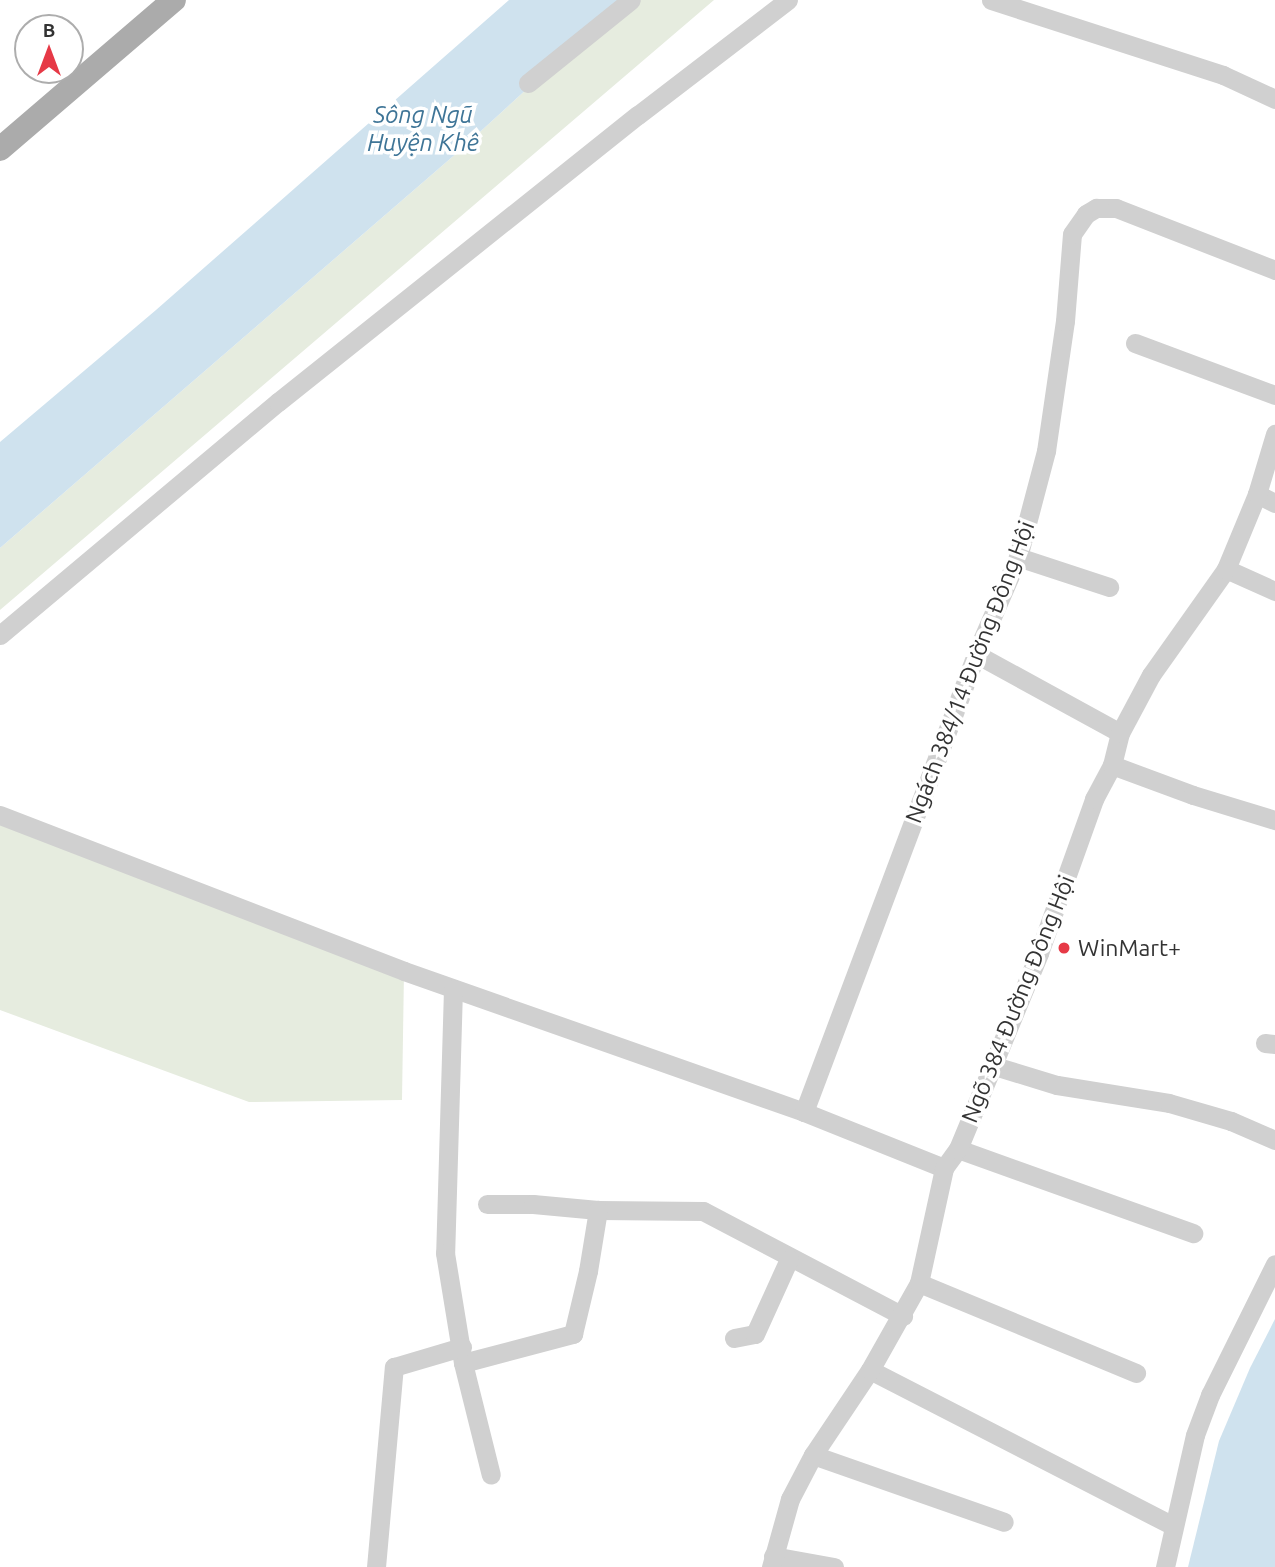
<!DOCTYPE html>
<meta charset="utf-8">
<style>
body{margin:0}
#map{position:relative;width:1275px;height:1567px;overflow:hidden;background:#fff;font-family:Ubuntu,sans-serif}
div>[style]{position:absolute}
.green>*{inset:0;background:#e6ecdf}
.water>*{inset:0;background:#cfe2ee}
.minor>*{height:19px;margin:-9.5px;padding:0 9.5px;transform-origin:9.5px;border-radius:9.5px;background:#d0d0d0}
.major>*{height:24px;margin:-12px;padding:0 12px;transform-origin:12px;border-radius:12px;background:#ababab}
.dots>*{width:19px;height:19px;translate:-50% -50%;box-sizing:border-box;border:4px solid #fff;border-radius:50%}
span{translate:-50% -50%;white-space:nowrap;text-align:center;line-height:1.15;-webkit-text-stroke:7px #fff;paint-order:stroke}
.street-label{font-size:23px;color:#333}
.poi-label{font-size:23px;color:#333}
.left{translate:0 -50%;text-align:left}
.water-label{font-size:24px;color:#3f7597;font-style:italic}
.north{position:absolute;left:14px;top:14px;width:70px;height:70px;box-sizing:border-box;background:#fff;border:2px solid #adadad;border-radius:50%;rotate:0deg;font-size:19px;font-weight:700;line-height:28px;text-align:center;color:#333}
.north::after{content:'';display:block;margin:auto;width:24px;height:32px;background:#e63946;clip-path:polygon(50% 0,100% 100%,50% 72%,0 100%)}
</style>
<div id="map">
<div class="green">
<div style="clip-path:polygon(624px 0,714px 0,0 610px,0 548px,458px 152px)"></div>
<div style="clip-path:polygon(0 815px,404px 971px,402px 1100px,249px 1102px,0 1010px)"></div>
</div>
<div class="water">
<div style="clip-path:polygon(509px 0,624px 0,458px 152px,0 548px,0 442px,156px 310px)"></div>
<div style="clip-path:polygon(1275px 1319px,1275px 1567px,1188px 1567px,1219px 1441px,1250px 1368px)"></div>
</div>
<div class="minor">
<div style="left:991px;top:0;width:244px;rotate:17.9deg"></div>
<div style="left:1223px;top:75px;width:57px;rotate:24.8deg"></div>
<div style="left:528px;top:83px;width:132px;rotate:-38.9deg"></div>
<div style="left:1135px;top:343px;width:149px;rotate:20.4deg"></div>
<div style="left:1257px;top:494px;width:20px;rotate:27deg"></div>
<div style="left:1018px;top:557px;width:96px;rotate:18.2deg"></div>
<div style="left:1226px;top:569px;width:54px;rotate:24.2deg"></div>
<div style="left:0;top:635px;width:363px;rotate:-40deg"></div>
<div style="left:278px;top:402px;width:460px;rotate:-38.6deg"></div>
<div style="left:638px;top:115px;width:189px;rotate:-37.5deg"></div>
<div style="left:976px;top:654px;width:164px;rotate:28.7deg"></div>
<div style="left:1112px;top:765px;width:86px;rotate:20.3deg"></div>
<div style="left:1193px;top:795px;width:86px;rotate:17deg"></div>
<div style="left:0;top:815px;width:433px;rotate:21.1deg"></div>
<div style="left:404px;top:971px;width:424px;rotate:19.4deg"></div>
<div style="left:804px;top:1112px;width:151px;rotate:21.8deg"></div>
<div style="left:453px;top:989px;width:264px;rotate:91.7deg"></div>
<div style="left:445px;top:1253px;width:111px;rotate:80.7deg"></div>
<div style="left:463px;top:1363px;width:115px;rotate:76deg"></div>
<div style="left:1265px;top:1043px;width:10px;rotate:6deg"></div>
<div style="left:991px;top:1065px;width:69px;rotate:16.9deg"></div>
<div style="left:1057px;top:1085px;width:113px;rotate:9.1deg"></div>
<div style="left:1169px;top:1103px;width:65px;rotate:16.2deg"></div>
<div style="left:1231px;top:1121px;width:48px;rotate:23.4deg"></div>
<div style="left:804px;top:1112px;width:489px;rotate:-69.4deg"></div>
<div style="left:976px;top:654px;width:106px;rotate:-66.6deg"></div>
<div style="left:1018px;top:557px;width:110px;rotate:-75.2deg"></div>
<div style="left:1046px;top:451px;width:131px;rotate:-81.7deg"></div>
<div style="left:1065px;top:321px;width:87px;rotate:-85.4deg"></div>
<div style="left:1072px;top:234px;width:24px;rotate:-55deg"></div>
<div style="left:1086px;top:214px;width:12px;rotate:-31deg"></div>
<div style="left:1096px;top:208px;width:20px"></div>
<div style="left:1116px;top:208px;width:171px;rotate:21.3deg"></div>
<div style="left:958px;top:1149px;width:250px;rotate:19.7deg"></div>
<div style="left:487px;top:1204px;width:46px"></div>
<div style="left:533px;top:1204px;width:65px;rotate:5.3deg"></div>
<div style="left:598px;top:1210px;width:105px;rotate:0.5deg"></div>
<div style="left:703px;top:1211px;width:226px;rotate:27.7deg"></div>
<div style="left:919px;top:1283px;width:235px;rotate:22.5deg"></div>
<div style="left:734px;top:1338px;width:21px;rotate:-11deg"></div>
<div style="left:755px;top:1334px;width:82px;rotate:-65.6deg"></div>
<div style="left:463px;top:1363px;width:114px;rotate:-14.8deg"></div>
<div style="left:573px;top:1334px;width:65px;rotate:-76.6deg"></div>
<div style="left:588px;top:1271px;width:62px;rotate:-80.7deg"></div>
<div style="left:870px;top:1370px;width:341px;rotate:27.2deg"></div>
<div style="left:813px;top:1455px;width:202px;rotate:19.3deg"></div>
<div style="left:773px;top:1556px;width:62px;rotate:10.2deg"></div>
<div style="left:376px;top:1567px;width:201px;rotate:-84.9deg"></div>
<div style="left:394px;top:1367px;width:71px;rotate:-16.4deg"></div>
<div style="left:771px;top:1567px;width:71px;rotate:-74.4deg"></div>
<div style="left:790px;top:1499px;width:50px;rotate:-62.4deg"></div>
<div style="left:813px;top:1455px;width:102px;rotate:-56.2deg"></div>
<div style="left:870px;top:1370px;width:100px;rotate:-60.6deg"></div>
<div style="left:919px;top:1283px;width:118px;rotate:-77.7deg"></div>
<div style="left:944px;top:1168px;width:24px;rotate:-54deg"></div>
<div style="left:958px;top:1149px;width:212px;rotate:-67.5deg"></div>
<div style="left:1039px;top:953px;width:164px;rotate:-70.3deg"></div>
<div style="left:1094px;top:799px;width:38px;rotate:-62deg"></div>
<div style="left:1112px;top:765px;width:33px;rotate:-76deg"></div>
<div style="left:1120px;top:733px;width:66px;rotate:-61.9deg"></div>
<div style="left:1151px;top:675px;width:130px;rotate:-54.7deg"></div>
<div style="left:1226px;top:569px;width:81px;rotate:-67.5deg"></div>
<div style="left:1257px;top:494px;width:63px;rotate:-73.3deg"></div>
<div style="left:1165px;top:1567px;width:135px;rotate:-77.2deg"></div>
<div style="left:1195px;top:1435px;width:43px;rotate:-69.4deg"></div>
<div style="left:1210px;top:1395px;width:146px;rotate:-63.6deg"></div>
</div>
<div class="major">
<div style="left:0;top:149px;width:229px;rotate:-40.6deg"></div>
</div>
<div class="dots">
<div style="left:1064px;top:948px;background:#e63946"></div>
</div>
<div class="street-label">
<span style="left:970px;top:672px;rotate:-69deg">Ngách 384/14 Đường Đông Hội</span>
<span style="left:1018px;top:999px;rotate:-68deg">Ngõ 384 Đường Đông Hội</span>
</div>
<div class="poi-label">
<span class="left" style="left:1078px;top:948px">WinMart+</span>
</div>
<div class="water-label">
<span style="left:423px;top:129px">Sông Ngũ<br>Huyện Khê</span>
</div>
<div class="north">B</div>
</div>
